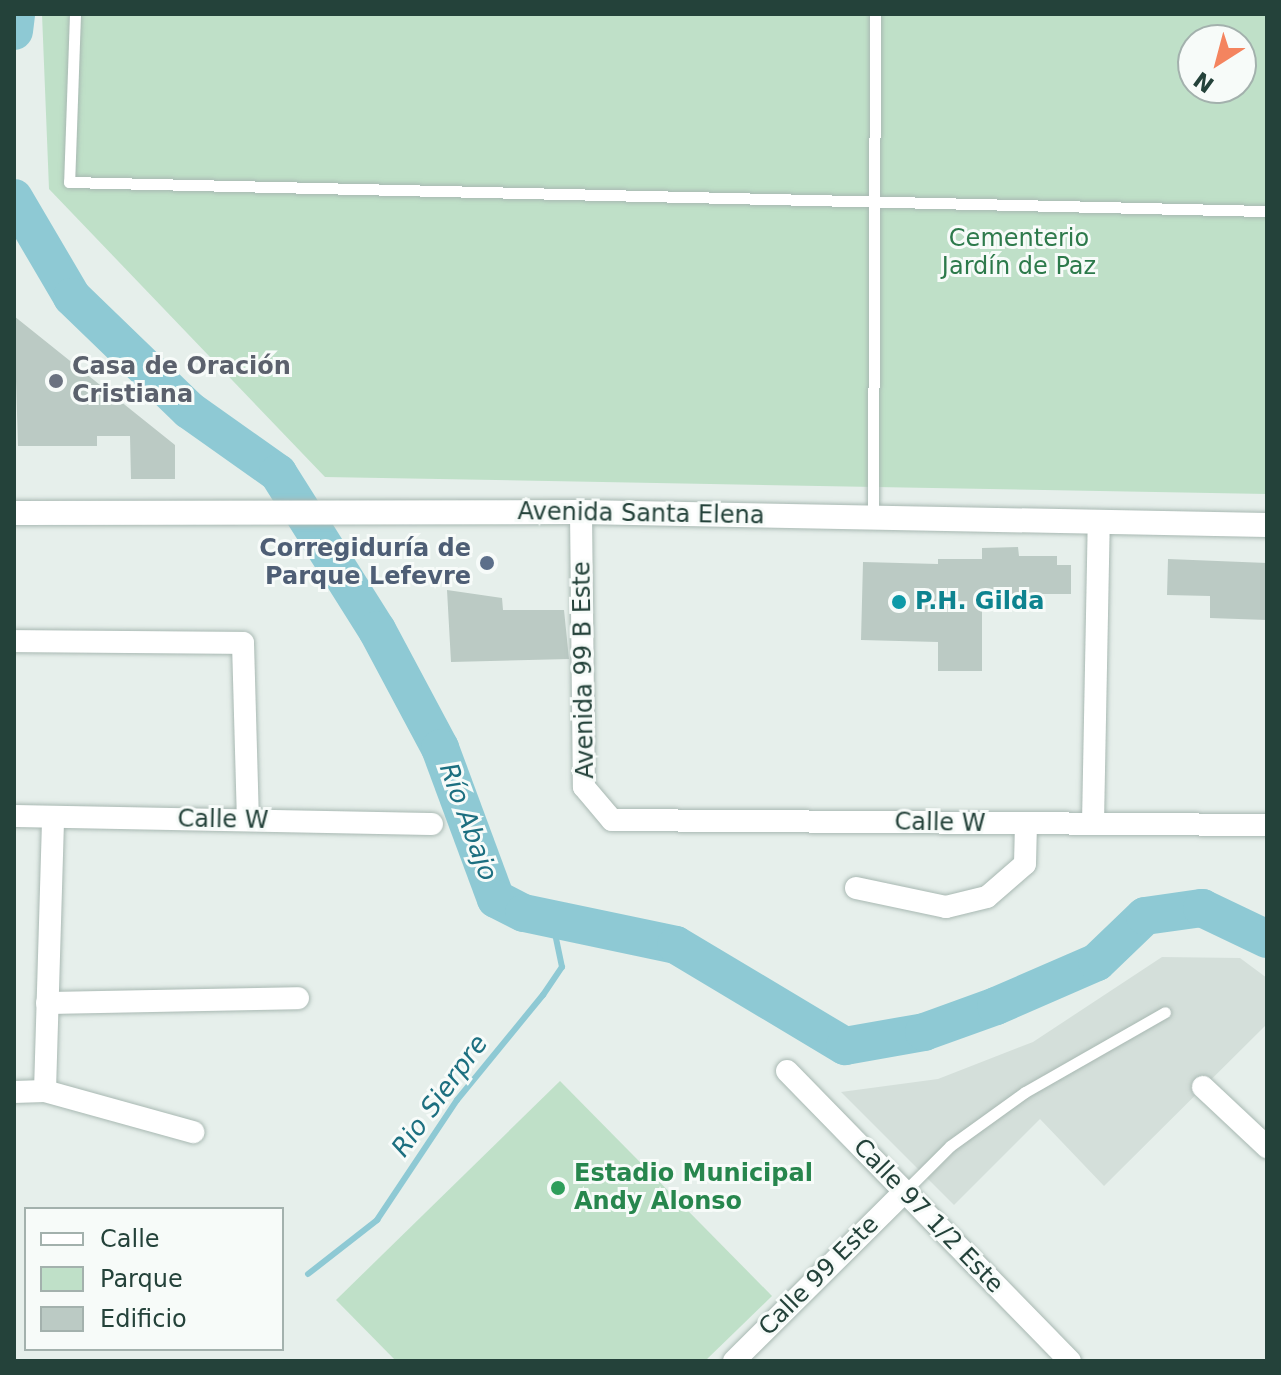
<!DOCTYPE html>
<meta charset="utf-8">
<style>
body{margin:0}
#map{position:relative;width:1281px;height:1375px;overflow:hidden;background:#e6efeb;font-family:"DejaVu Sans",sans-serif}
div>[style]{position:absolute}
.built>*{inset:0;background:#d4dfda}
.green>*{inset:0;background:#bfe0c8}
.stream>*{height:6px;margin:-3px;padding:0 3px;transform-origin:3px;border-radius:3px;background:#8ec9d4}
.river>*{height:38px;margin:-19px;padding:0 19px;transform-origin:19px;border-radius:19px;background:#8ec9d4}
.building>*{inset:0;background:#bbcac4}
.roads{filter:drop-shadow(0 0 2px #a8b8b2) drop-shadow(0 0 2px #a8b8b2)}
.lane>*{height:11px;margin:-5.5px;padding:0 5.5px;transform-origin:5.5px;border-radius:5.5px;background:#fff}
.street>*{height:22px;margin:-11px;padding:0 11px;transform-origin:11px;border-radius:11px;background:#fff}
.secondary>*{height:24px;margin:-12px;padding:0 12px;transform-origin:12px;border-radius:12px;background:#fff}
.dots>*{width:22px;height:22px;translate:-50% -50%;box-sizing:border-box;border:4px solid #f7fbf9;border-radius:50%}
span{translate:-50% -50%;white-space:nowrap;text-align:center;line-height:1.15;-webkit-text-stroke:6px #f7fbf9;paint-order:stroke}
.park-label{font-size:24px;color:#2d7a4b}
.worship-label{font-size:24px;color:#5b616d;font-weight:700}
.left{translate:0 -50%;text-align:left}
.street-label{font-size:24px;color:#24423a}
.service-label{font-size:24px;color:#4e5e75;font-weight:700}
.right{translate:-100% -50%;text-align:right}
.culture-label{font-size:24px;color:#0d838f;font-weight:700}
.leisure-label{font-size:24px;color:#27864d;font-weight:700}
.water-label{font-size:26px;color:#1c6f80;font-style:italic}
.frame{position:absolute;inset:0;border:16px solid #24423a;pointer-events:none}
.legend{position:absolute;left:24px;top:1207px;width:260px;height:144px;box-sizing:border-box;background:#f7fbf9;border:2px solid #a3b1ad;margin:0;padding:10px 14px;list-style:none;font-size:24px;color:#24423a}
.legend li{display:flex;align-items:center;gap:16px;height:40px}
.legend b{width:40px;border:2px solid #a3b1ad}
.north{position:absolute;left:1177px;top:24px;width:80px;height:80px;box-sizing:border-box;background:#f7fbf9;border:2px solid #a3b1ad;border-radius:50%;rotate:216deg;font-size:22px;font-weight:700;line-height:32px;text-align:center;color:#24423a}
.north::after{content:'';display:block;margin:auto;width:28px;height:36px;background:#f4845f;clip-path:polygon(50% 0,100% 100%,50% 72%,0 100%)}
</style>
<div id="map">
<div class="built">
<div style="clip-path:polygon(1162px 957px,1240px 958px,1267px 978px,1267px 1024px,1104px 1186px,1040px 1119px,954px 1205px,841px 1092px,938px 1079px,1033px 1042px)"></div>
</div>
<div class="green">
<div style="clip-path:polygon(evenodd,42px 14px,1267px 14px,1267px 494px,325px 477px,49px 189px,42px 14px,1193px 40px,1241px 40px,1241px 88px,1193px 88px,1193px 40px)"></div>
<div style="clip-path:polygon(560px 1081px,772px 1296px,705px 1361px,396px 1361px,336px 1300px)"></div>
</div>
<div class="stream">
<div style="left:14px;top:213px;width:9px;rotate:-63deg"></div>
<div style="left:308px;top:1274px;width:88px;rotate:-38deg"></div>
<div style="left:377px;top:1220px;width:144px;rotate:-56.3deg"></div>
<div style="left:457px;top:1100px;width:136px;rotate:-50.7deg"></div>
<div style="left:543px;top:995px;width:34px;rotate:-56deg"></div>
<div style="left:562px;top:967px;width:49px;rotate:-101.8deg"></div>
</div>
<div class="river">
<div style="left:14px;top:31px;width:17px;rotate:-83deg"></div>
<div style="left:14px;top:198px;width:115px;rotate:59.6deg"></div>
<div style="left:72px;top:297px;width:163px;rotate:44deg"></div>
<div style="left:189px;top:410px;width:109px;rotate:35.3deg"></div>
<div style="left:278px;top:473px;width:186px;rotate:57.8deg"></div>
<div style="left:377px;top:630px;width:134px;rotate:61.9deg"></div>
<div style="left:440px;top:748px;width:161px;rotate:69.7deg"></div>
<div style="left:496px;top:899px;width:31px;rotate:27deg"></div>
<div style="left:524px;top:913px;width:155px;rotate:11.9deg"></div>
<div style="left:676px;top:945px;width:197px;rotate:30.9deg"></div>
<div style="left:845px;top:1046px;width:80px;rotate:-10deg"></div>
<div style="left:924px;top:1032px;width:77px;rotate:-19.9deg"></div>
<div style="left:996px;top:1006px;width:110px;rotate:-23.5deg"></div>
<div style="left:1097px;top:962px;width:66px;rotate:-43.8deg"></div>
<div style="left:1145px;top:916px;width:58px;rotate:-8deg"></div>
<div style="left:1202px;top:908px;width:72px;rotate:25.5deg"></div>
</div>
<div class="building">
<div style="clip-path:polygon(14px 316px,175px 445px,175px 479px,131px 479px,130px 436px,97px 436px,97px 446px,18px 446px)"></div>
<div style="clip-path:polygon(1018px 547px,1019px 556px,1057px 556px,1057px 565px,1071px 565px,1071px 594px,982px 594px,982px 671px,938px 671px,938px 642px,861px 640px,863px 562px,938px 564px,938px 559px,982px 559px,982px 548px)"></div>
<div style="clip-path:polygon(1168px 559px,1267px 563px,1267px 620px,1210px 618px,1210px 596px,1167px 595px)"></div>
<div style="clip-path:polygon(447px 590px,502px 598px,503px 610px,564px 610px,569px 659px,451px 662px)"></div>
</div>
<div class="roads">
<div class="lane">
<div style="left:75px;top:14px;width:168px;rotate:92deg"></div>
<div style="left:69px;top:182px;width:1198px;rotate:1.39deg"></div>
<div style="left:873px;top:517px;width:503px;rotate:-89.77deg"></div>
<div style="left:904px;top:1192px;width:65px;rotate:-45deg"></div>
<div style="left:950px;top:1146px;width:92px;rotate:-35.8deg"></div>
<div style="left:1025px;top:1092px;width:161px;rotate:-29.7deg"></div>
</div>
<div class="street">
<div style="left:581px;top:512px;width:275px;rotate:89.4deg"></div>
<div style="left:584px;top:787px;width:43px;rotate:49.7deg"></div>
<div style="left:612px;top:820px;width:655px;rotate:0.44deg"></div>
<div style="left:14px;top:641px;width:229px;rotate:0.5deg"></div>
<div style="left:243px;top:643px;width:177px;rotate:88.4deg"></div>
<div style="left:14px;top:816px;width:418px;rotate:1.1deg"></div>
<div style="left:1093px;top:823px;width:300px;rotate:-88.9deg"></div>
<div style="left:856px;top:888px;width:92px;rotate:11.9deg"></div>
<div style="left:946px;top:907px;width:42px;rotate:-13.7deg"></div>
<div style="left:987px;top:897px;width:50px;rotate:-41deg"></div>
<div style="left:1025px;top:864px;width:40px;rotate:-88.6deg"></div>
<div style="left:47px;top:1003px;width:251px;rotate:-1.1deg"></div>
<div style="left:787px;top:1071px;width:405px;rotate:45.7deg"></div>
<div style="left:1203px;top:1087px;width:88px;rotate:43.2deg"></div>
<div style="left:45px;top:1091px;width:274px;rotate:-88.3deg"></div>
<div style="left:14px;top:1092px;width:31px;rotate:-2deg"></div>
<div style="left:45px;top:1091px;width:154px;rotate:15.5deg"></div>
<div style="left:734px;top:1361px;width:240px;rotate:-44.8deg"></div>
</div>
<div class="secondary">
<div style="left:14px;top:513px;width:567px;rotate:-0.1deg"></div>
<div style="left:581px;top:512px;width:686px;rotate:1.09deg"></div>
</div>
</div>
<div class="dots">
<div style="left:56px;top:381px;background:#6b7280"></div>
<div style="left:487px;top:563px;background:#5c6f8a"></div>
<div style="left:899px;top:602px;background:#0f9aa8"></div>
<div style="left:558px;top:1188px;background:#2e9e5b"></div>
</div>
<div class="park-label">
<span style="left:1019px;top:253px">Cementerio<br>Jardín de Paz</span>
</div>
<div class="worship-label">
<span class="left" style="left:72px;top:381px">Casa de Oración<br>Cristiana</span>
</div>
<div class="street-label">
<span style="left:641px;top:514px;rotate:1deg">Avenida Santa Elena</span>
<span style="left:584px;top:670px;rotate:-91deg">Avenida 99 B Este</span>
<span style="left:223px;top:820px;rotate:1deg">Calle W</span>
<span style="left:940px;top:823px;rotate:1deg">Calle W</span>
<span style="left:928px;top:1216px;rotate:46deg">Calle 97 1/2 Este</span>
<span style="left:819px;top:1276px;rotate:-45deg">Calle 99 Este</span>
</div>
<div class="service-label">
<span class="right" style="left:471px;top:563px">Corregiduría de<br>Parque Lefevre</span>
</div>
<div class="culture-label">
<span class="left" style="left:915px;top:602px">P.H. Gilda</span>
</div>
<div class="leisure-label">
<span class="left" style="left:574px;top:1188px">Estadio Municipal<br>Andy Alonso</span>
</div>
<div class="water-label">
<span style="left:468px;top:822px;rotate:70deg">Río Abajo</span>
<span style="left:440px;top:1096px;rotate:-54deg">Rio Sierpre</span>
</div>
<div class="frame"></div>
<ul class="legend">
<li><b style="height:10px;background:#fff"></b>Calle</li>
<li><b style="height:22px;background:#bfe0c8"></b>Parque</li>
<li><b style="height:22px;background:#bbcac4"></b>Edificio</li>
</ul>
<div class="north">N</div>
</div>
